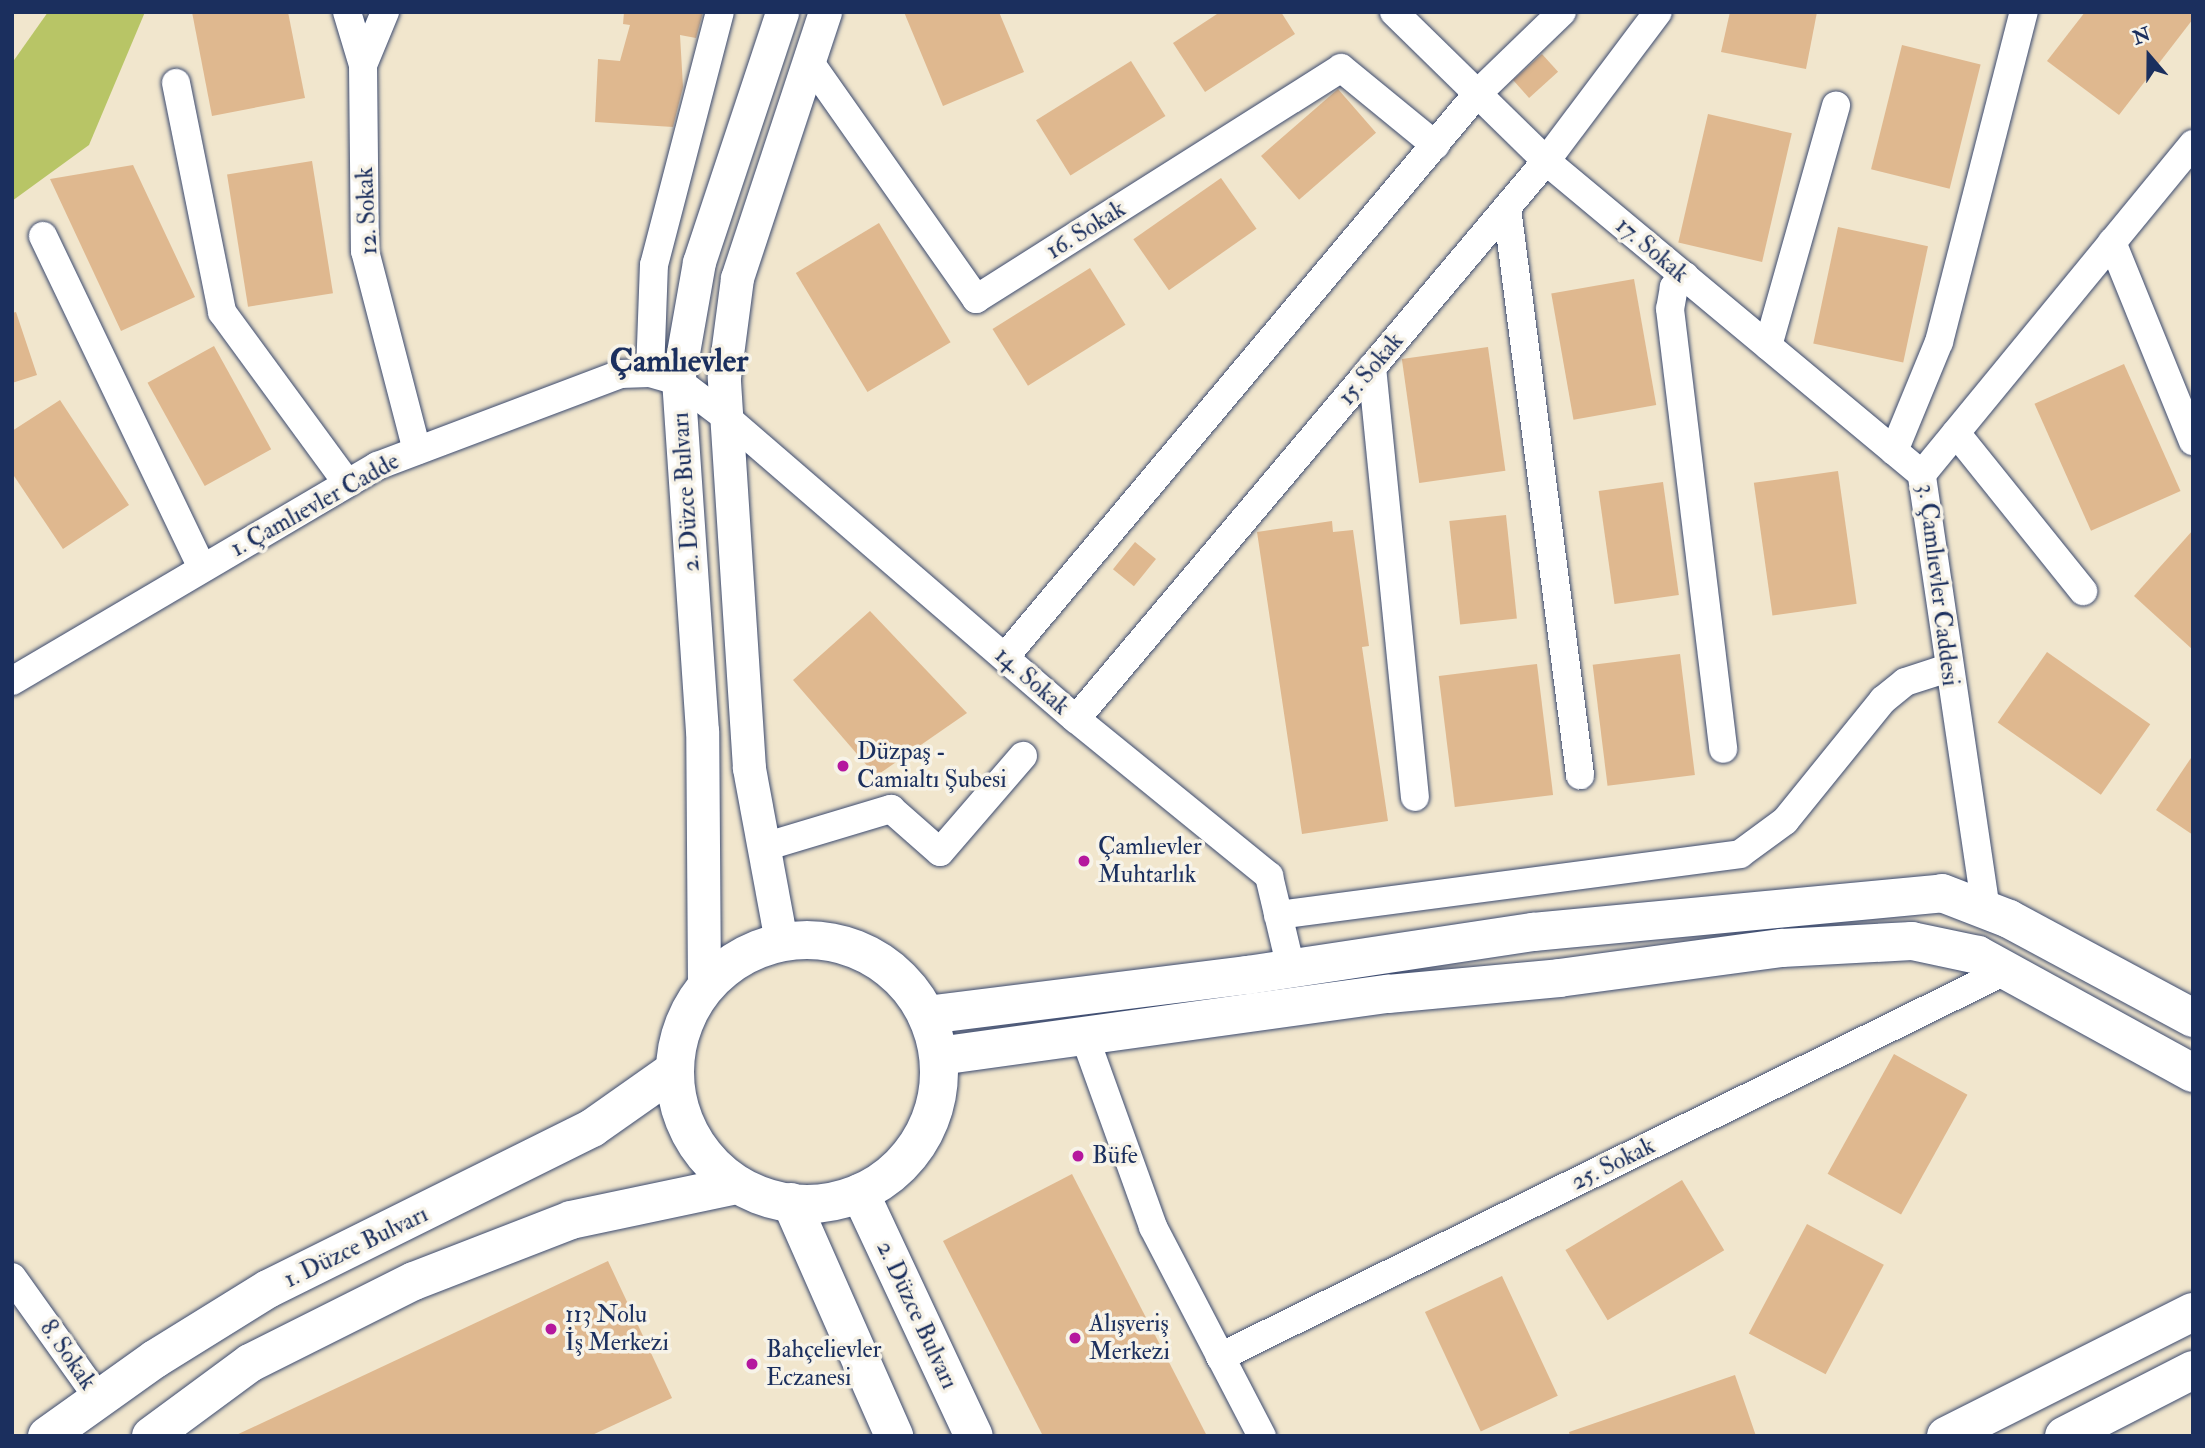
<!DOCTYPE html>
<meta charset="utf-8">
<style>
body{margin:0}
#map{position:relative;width:2205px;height:1448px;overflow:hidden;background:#f1e6cd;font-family:"IM FELL Double Pica",serif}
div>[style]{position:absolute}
.green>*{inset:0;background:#b8c566}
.building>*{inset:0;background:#dfb88f;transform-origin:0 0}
.roads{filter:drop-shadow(0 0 2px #3b4a6f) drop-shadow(0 0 2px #3b4a6f)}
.minor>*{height:28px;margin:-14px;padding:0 14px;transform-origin:14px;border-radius:14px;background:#fff}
.tertiary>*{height:33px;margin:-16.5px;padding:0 16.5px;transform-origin:16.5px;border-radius:16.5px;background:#fff}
.secondary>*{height:38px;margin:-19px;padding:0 19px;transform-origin:19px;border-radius:19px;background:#fff}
.primary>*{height:38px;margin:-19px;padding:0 19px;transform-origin:19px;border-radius:19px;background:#fff}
.primary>.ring{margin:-19px;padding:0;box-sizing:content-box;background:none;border:38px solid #fff;border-radius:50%}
.dots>*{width:19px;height:19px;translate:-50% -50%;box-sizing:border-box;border:4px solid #f7f3e8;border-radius:50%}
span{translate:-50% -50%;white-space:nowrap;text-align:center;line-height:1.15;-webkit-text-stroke:7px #f7f3e8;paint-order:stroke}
.street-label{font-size:24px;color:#1b2f5e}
.poi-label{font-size:24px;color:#1b2f5e}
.left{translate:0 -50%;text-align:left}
.district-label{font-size:32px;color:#1b2f5e;font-weight:700}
.frame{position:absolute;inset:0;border:14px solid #1b2f5e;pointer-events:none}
.north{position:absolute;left:2114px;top:21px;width:70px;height:70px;-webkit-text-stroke:5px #f7f3e8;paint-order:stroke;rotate:340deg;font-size:19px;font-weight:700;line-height:28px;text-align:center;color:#1b2f5e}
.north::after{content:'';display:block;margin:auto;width:24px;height:32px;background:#1b2f5e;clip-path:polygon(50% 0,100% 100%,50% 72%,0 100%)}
</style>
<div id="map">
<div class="green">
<div style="clip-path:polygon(48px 12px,145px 12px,89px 145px,12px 201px,12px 63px)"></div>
</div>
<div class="building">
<div style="clip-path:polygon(192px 12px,288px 12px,305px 98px,212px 116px)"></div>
<div style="clip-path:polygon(624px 12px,703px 12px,696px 38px,680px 35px,683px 87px,673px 127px,595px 122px,598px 59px,620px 61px,630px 25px,623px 24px)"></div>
<div style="clip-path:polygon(904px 12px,999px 12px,1024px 72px,943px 106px)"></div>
<div style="clip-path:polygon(1220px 12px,1281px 12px,1295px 34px,1205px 92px,1173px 43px)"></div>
<div style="clip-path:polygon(1730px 12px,1817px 12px,1806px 69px,1721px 52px)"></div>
<div style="clip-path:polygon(2085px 12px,2193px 12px,2193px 19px,2119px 115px,2047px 61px)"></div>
<div style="left:1902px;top:45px;width:81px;height:128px;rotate:14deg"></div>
<div style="left:1542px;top:54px;width:24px;height:39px;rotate:48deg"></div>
<div style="left:1131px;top:61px;width:65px;height:112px;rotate:58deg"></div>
<div style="left:1338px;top:89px;width:58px;height:102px;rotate:49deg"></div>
<div style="left:1708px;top:114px;width:86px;height:132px;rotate:13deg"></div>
<div style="left:312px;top:161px;width:134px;height:86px;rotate:81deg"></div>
<div style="clip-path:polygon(133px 165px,195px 297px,121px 331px,50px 179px)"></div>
<div style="left:1221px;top:178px;width:62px;height:107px;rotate:55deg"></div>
<div style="left:879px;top:223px;width:139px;height:97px;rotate:59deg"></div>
<div style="left:1838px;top:227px;width:92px;height:119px;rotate:12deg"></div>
<div style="left:1090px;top:268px;width:67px;height:115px;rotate:58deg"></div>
<div style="left:1634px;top:279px;width:128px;height:84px;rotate:80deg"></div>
<div style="clip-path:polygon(16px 312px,37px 375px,12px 383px,12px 313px)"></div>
<div style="left:214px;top:346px;width:118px;height:76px;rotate:61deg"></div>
<div style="left:1488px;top:347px;width:125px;height:87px;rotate:82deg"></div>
<div style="left:2124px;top:364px;width:139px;height:98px;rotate:66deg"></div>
<div style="clip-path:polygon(60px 400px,129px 505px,63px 549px,12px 473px,12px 431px)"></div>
<div style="left:1838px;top:471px;width:134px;height:85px;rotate:82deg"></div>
<div style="left:1663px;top:482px;width:114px;height:65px;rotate:82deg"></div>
<div style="left:1506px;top:515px;width:104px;height:57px;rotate:84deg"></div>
<div style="clip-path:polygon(1332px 521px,1333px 532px,1353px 530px,1369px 646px,1362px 647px,1388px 821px,1302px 834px,1257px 532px)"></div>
<div style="clip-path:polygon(2193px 530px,2193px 650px,2134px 596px)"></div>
<div style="left:1135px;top:542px;width:27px;height:35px;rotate:39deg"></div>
<div style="clip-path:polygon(870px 611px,967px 713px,876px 776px,793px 680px)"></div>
<div style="left:2047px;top:652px;width:126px;height:86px;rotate:35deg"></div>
<div style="left:1680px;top:654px;width:122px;height:88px;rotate:83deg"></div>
<div style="left:1537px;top:664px;width:132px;height:99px;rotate:83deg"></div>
<div style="clip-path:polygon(2193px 755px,2193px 835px,2156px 810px)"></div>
<div style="left:1894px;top:1054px;width:84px;height:137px;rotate:29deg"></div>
<div style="clip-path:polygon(1072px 1174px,1207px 1436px,1043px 1436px,943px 1241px)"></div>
<div style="left:1682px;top:1180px;width:82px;height:136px;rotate:59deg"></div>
<div style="left:1807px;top:1224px;width:87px;height:124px;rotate:28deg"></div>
<div style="clip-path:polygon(608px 1261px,672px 1398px,590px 1436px,234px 1436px)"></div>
<div style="left:1502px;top:1276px;width:132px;height:85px;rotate:65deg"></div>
<div style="clip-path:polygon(1735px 1375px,1756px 1436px,1570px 1436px,1569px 1432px)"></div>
</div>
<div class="roads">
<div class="minor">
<div style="left:347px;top:12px;width:55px;rotate:73.2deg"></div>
<div style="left:385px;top:12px;width:57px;rotate:112.5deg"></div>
<div style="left:363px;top:65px;width:186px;rotate:89.4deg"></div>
<div style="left:365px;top:251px;width:206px;rotate:75.4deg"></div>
<div style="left:1394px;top:12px;width:213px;rotate:44.4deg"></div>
<div style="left:1546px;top:161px;width:489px;rotate:39.8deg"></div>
<div style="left:809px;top:61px;width:291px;rotate:54.9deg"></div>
<div style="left:976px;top:299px;width:432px;rotate:-32.3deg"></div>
<div style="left:1341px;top:68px;width:122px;rotate:39.3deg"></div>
<div style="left:176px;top:83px;width:234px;rotate:78.6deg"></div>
<div style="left:222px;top:312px;width:212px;rotate:53.8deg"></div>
<div style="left:1507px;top:208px;width:572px;rotate:82.66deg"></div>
<div style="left:43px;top:236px;width:368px;rotate:64.4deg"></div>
<div style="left:2112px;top:242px;width:215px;rotate:67.9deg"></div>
<div style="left:1685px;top:276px;width:16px;rotate:135deg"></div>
<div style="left:1674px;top:287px;width:22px;rotate:100deg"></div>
<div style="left:1670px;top:309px;width:443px;rotate:83.1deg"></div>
<div style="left:1768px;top:346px;width:250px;rotate:-74.2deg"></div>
<div style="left:1372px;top:367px;width:432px;rotate:84.3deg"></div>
<div style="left:650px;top:373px;width:108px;rotate:-87.9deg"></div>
<div style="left:654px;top:265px;width:261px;rotate:-75.4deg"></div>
<div style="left:1956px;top:433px;width:203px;rotate:51.2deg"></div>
<div style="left:1894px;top:451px;width:118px;rotate:-67.6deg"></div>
<div style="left:1939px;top:342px;width:341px;rotate:-75.6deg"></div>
<div style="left:1005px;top:657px;width:735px;rotate:-50.02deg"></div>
<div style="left:1477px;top:94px;width:118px;rotate:-44deg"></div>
<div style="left:12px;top:681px;width:424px;rotate:-30.5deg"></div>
<div style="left:377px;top:466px;width:260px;rotate:-20.7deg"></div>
<div style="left:620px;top:374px;width:30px;rotate:-2deg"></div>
<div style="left:650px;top:373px;width:29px;rotate:16deg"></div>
<div style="left:678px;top:381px;width:61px;rotate:37.1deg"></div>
<div style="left:727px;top:418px;width:461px;rotate:40.8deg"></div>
<div style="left:1076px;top:719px;width:249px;rotate:39.1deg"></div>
<div style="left:1269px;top:876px;width:95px;rotate:76.6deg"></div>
<div style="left:1076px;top:719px;width:730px;rotate:-49.89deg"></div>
<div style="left:1546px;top:161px;width:186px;rotate:-53.1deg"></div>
<div style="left:764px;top:847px;width:133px;rotate:-16.7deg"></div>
<div style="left:891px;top:809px;width:65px;rotate:41.3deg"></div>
<div style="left:940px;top:852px;width:127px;rotate:-49.2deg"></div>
<div style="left:1986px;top:910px;width:441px;rotate:-98.4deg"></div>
<div style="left:1922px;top:474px;width:427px;rotate:-50.6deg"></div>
<div style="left:1278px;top:915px;width:466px;rotate:-7.5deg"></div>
<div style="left:1740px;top:854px;width:56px;rotate:-36.3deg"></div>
<div style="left:1785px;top:821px;width:156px;rotate:-51deg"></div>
<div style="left:1883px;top:700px;width:28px;rotate:-39deg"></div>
<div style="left:1905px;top:682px;width:45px;rotate:-18deg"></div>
<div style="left:1084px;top:1035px;width:204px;rotate:70.2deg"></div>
<div style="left:1153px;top:1227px;width:236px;rotate:62.5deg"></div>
<div style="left:12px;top:1277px;width:150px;rotate:54.5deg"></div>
<div style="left:1220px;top:1357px;width:875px;rotate:-26.18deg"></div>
</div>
<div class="tertiary">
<div style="left:781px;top:941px;width:176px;rotate:-100.5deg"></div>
<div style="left:749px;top:768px;width:392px;rotate:-93.7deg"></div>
<div style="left:724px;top:377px;width:100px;rotate:-82.5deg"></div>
<div style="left:737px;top:278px;width:280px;rotate:-71.7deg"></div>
<div style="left:704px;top:987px;width:256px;rotate:-90.4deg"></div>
<div style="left:702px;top:731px;width:351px;rotate:-93.9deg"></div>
<div style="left:678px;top:381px;width:121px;rotate:-80deg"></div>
<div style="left:699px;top:262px;width:263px;rotate:-71.6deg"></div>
</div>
<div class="secondary">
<div style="left:860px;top:1193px;width:268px;rotate:64.9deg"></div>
<div style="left:791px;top:1202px;width:256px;rotate:66.2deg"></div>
<div style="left:1946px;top:1436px;width:276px;rotate:-26.7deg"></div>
<div style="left:2064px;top:1436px;width:145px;rotate:-27.1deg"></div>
</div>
<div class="primary">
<div class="ring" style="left:675px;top:940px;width:226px;height:226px"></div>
<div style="left:927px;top:1015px;width:323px;rotate:-7.1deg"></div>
<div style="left:1248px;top:975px;width:288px;rotate:-8.6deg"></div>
<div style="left:1533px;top:932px;width:411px;rotate:-5.4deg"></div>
<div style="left:1942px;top:893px;width:72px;rotate:21.2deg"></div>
<div style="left:2009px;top:919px;width:209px;rotate:28.3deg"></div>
<div style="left:939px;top:1056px;width:453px;rotate:-7.9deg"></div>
<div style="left:1388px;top:994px;width:172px;rotate:-5.3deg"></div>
<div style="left:1559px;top:978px;width:225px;rotate:-7.7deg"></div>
<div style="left:1782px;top:948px;width:130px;rotate:-3.1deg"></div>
<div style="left:1912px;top:941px;width:67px;rotate:12deg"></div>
<div style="left:1978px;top:955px;width:245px;rotate:28.8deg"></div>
<div style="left:47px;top:1436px;width:133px;rotate:-35.5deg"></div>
<div style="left:155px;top:1359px;width:133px;rotate:-31.8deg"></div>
<div style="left:268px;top:1289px;width:362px;rotate:-26.4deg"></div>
<div style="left:592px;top:1128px;width:99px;rotate:-35.1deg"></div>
<div style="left:151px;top:1436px;width:123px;rotate:-36.4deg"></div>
<div style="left:250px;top:1363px;width:183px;rotate:-26.6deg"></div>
<div style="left:414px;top:1281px;width:168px;rotate:-21.2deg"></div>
<div style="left:571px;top:1220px;width:170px;rotate:-11.9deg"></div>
</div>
</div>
<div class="dots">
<div style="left:843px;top:766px;background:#b5179e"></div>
<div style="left:1084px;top:861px;background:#b5179e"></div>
<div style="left:1078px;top:1156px;background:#b5179e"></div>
<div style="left:551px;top:1329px;background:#b5179e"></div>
<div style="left:1075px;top:1338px;background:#b5179e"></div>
<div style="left:752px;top:1364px;background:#b5179e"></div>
</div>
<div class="street-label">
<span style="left:367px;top:211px;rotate:-93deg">12. Sokak</span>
<span style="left:1086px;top:230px;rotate:-32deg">16. Sokak</span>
<span style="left:1652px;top:250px;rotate:40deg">17. Sokak</span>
<span style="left:1371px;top:369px;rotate:-50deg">15. Sokak</span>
<span style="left:686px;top:492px;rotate:-94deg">2. Düzce Bulvarı</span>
<span style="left:315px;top:505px;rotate:-29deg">1. Çamlıevler Cadde</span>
<span style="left:1938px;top:585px;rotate:83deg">3. Çamlıevler Caddesi</span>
<span style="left:1032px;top:681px;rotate:41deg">14. Sokak</span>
<span style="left:1613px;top:1164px;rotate:-26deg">25. Sokak</span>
<span style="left:356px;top:1247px;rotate:-26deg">1. Düzce Bulvarı</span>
<span style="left:917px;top:1315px;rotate:65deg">2. Düzce Bulvarı</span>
<span style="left:68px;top:1355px;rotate:55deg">8. Sokak</span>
</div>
<div class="poi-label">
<span class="left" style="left:857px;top:766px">Düzpaş -<br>Camialtı Şubesi</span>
<span class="left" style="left:1098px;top:861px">Çamlıevler<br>Muhtarlık</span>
<span class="left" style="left:1092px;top:1156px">Büfe</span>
<span class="left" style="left:565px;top:1329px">113 Nolu<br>İş Merkezi</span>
<span class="left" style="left:1089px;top:1338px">Alışveriş<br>Merkezi</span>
<span class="left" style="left:766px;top:1364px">Bahçelievler<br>Eczanesi</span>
</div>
<div class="district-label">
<span style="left:679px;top:361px">Çamlıevler</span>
</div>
<div class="frame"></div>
<div class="north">N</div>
</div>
